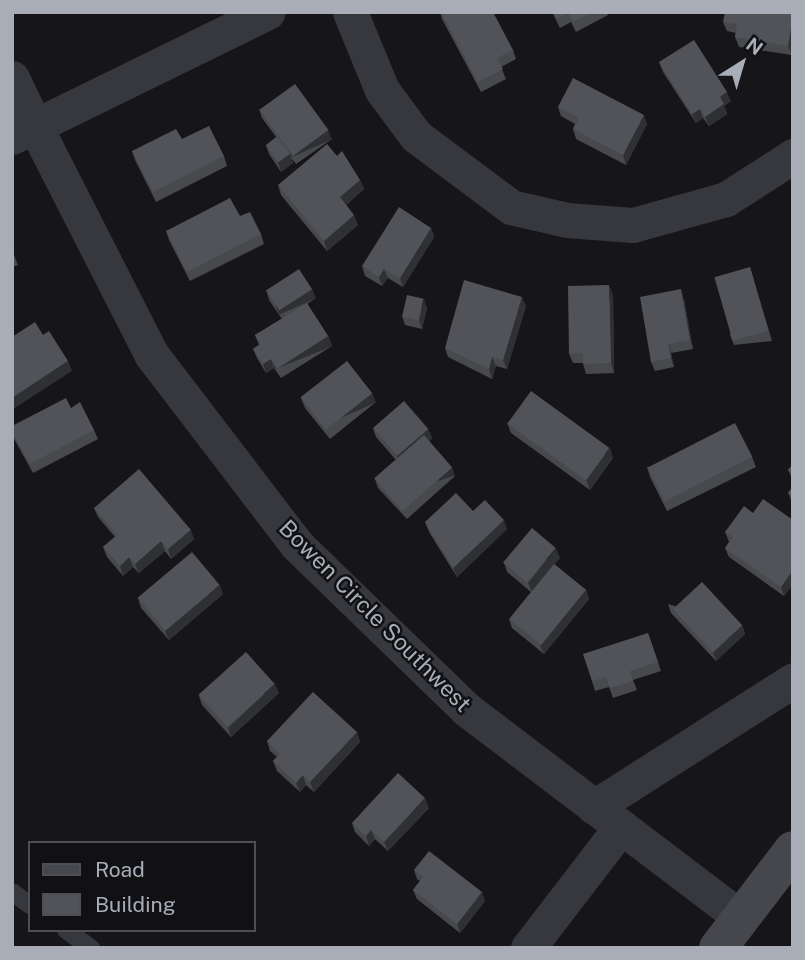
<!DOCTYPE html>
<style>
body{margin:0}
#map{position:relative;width:805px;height:960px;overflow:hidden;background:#161618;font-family:"Public Sans",sans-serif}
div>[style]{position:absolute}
.lane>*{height:18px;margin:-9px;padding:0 9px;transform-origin:9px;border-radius:9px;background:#37383d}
.street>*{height:35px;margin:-17.5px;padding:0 17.5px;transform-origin:17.5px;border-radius:17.5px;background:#37383d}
.secondary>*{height:38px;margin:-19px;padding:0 19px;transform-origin:19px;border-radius:19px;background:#45474d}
.wall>*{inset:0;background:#47494d}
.shaded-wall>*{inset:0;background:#2f3033;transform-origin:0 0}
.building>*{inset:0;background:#525359;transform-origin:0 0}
span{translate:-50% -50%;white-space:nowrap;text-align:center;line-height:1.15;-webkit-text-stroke:5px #111113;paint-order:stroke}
.street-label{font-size:23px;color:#a8adb8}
.frame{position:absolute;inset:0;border:14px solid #a8adb8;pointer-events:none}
.legend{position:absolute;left:28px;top:841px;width:228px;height:91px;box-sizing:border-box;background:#111113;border:2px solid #4d4f55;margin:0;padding:9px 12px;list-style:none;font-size:21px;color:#a8adb8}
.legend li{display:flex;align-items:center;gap:14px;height:35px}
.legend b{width:35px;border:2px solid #4d4f55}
.north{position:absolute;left:707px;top:28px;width:70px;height:70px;-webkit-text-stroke:5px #111113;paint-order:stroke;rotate:37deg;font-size:19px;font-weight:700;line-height:28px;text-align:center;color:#a8adb8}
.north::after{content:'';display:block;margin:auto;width:24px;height:32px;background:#a8adb8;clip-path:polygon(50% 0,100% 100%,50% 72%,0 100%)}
</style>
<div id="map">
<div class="lane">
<div style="left:12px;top:892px;width:22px;rotate:36deg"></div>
<div style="left:66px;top:930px;width:31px;rotate:36deg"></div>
</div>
<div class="street">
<div style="left:350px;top:12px;width:84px;rotate:67.7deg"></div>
<div style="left:382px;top:90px;width:57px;rotate:53.5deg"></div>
<div style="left:416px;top:136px;width:119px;rotate:36.8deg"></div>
<div style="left:511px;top:207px;width:57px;rotate:13.1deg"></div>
<div style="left:567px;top:220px;width:66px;rotate:4.3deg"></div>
<div style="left:633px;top:225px;width:97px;rotate:-15.6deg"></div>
<div style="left:726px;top:199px;width:80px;rotate:-32.7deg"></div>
<div style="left:12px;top:78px;width:53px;rotate:64.4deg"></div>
<div style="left:35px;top:126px;width:259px;rotate:-26.1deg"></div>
<div style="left:12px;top:137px;width:25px;rotate:-26deg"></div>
<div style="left:35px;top:126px;width:256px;rotate:63deg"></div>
<div style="left:151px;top:354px;width:240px;rotate:52.6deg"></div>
<div style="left:297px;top:545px;width:235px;rotate:44.1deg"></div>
<div style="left:466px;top:709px;width:345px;rotate:37.2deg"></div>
<div style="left:594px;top:807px;width:236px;rotate:-32.5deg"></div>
<div style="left:528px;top:948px;width:153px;rotate:-52.5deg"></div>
</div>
<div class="secondary">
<div style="left:718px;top:948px;width:123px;rotate:-52.6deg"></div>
</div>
<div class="wall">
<div style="clip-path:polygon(440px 12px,513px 50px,516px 59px,501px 67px,506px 79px,481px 92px,442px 19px)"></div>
<div style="clip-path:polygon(552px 12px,607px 12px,608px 15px,576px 32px,571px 22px,560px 28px)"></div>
<div style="clip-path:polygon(793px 12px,792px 55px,739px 47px,735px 37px,736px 33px,727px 31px,723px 22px)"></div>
<div style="clip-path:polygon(659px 62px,731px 101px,724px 106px,727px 114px,709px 126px,703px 118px,696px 123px,663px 72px)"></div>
<div style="clip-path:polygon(558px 107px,647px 124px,626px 165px,576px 139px,573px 129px,575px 124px,561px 116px)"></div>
<div style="clip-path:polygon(259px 109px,332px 139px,296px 164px,291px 158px,293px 163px,281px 172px,269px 154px,266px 145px,276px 137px,262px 118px)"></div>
<div style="clip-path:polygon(182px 139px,224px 156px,227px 166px,156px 202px,135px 160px,132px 151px)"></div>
<div style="clip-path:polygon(360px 180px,364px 189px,346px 205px,358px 225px,327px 251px,281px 195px,278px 185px)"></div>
<div style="clip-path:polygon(240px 216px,261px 234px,264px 244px,190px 281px,169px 240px,166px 231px)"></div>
<div style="clip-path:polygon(431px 228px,434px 237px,403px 287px,388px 278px,382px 286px,365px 276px,362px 266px)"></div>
<div style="clip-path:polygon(12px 250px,18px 265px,12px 267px)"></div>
<div style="clip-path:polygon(750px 267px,772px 341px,734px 345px,730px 335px)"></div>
<div style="clip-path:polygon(266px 290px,316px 298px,307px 304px,328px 336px,332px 346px,281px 378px,274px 368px,266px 373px,257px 358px,253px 349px,259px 345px,255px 335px,282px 319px,269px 300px)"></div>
<div style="clip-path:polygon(613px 295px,614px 373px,586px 374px,583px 363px,573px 363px,569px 354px)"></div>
<div style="clip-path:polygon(684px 299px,693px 349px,671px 353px,674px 367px,655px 371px,651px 362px)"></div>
<div style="clip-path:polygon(526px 306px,507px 369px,496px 366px,492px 379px,448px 357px,445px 348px)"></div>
<div style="clip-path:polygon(427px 308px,422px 329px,405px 325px,402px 316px)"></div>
<div style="clip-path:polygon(301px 398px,376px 402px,330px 439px,305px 408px)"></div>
<div style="clip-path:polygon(71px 408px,94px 430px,98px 439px,33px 473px,13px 437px,12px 426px)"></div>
<div style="clip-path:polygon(507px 423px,613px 458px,590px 490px,511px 433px)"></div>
<div style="clip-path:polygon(373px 428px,428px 429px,432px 438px,429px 441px,455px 476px,407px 519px,378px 488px,375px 479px,396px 460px,376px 437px)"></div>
<div style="clip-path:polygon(752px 457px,756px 467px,667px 511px,650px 477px,647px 467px)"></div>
<div style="clip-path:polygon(793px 464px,793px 480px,788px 470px)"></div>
<div style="clip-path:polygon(793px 486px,793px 504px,788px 493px)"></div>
<div style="clip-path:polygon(94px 508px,194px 539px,171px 559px,165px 551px,139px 573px,133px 567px,123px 576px,107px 557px,103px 547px,115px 537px,98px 517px)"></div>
<div style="clip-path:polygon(473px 511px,507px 529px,457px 577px,429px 532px,425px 522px)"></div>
<div style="clip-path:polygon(753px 513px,793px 520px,793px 584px,784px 596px,729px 557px,725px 548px,729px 542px,725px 532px)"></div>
<div style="clip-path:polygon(560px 558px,554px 564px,586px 590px,589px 599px,544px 654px,512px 628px,509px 619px,531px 592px,507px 572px,504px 563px)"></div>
<div style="clip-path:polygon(223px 594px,169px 640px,141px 608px,138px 598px)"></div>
<div style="clip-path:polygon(668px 604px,742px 625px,745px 634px,716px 661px,671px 613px)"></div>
<div style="clip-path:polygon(648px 633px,661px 671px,633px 680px,637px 690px,613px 698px,609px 687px,595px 691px,592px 681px)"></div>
<div style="clip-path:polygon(279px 693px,231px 737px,202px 705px,199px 696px)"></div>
<div style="clip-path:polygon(357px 732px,360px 742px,314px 792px,306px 785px,300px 792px,277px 771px,273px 761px,277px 757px,270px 751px,267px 741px)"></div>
<div style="clip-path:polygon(429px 808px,388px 851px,375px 839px,369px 846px,355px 832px,352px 823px)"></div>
<div style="clip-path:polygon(414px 870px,485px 901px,460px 933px,417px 899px,413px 890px,420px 881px,417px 879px)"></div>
</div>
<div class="shaded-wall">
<div style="clip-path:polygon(793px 17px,793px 48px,792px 55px,788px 46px)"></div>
<div style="clip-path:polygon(727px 92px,731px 101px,724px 106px,727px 114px,709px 126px,705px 117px,720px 97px)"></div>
<div style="clip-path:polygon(700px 109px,703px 118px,696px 123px,692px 114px)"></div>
<div style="clip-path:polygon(644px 115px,647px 124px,626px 165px,623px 155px)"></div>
<div style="left:328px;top:130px;width:10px;height:44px;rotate:66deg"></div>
<div style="clip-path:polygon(290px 154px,293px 163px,281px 172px,278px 162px)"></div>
<div style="clip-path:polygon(360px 180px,364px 189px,343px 207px,340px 197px)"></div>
<div style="clip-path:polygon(354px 215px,358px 225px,327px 251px,324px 241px)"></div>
<div style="clip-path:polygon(431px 228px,434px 237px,403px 287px,400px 278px)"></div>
<div style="clip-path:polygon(384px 269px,388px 278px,382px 286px,379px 277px)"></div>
<div style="clip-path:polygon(609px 285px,613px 295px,614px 373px,611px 363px)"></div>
<div style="left:312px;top:289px;width:10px;height:40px;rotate:66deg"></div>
<div style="clip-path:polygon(681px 289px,684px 299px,693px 349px,690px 340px)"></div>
<div style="clip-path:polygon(522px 297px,526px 306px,507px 369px,503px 360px)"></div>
<div style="clip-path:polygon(424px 299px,427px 308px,422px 329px,419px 320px)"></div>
<div style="left:328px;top:336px;width:11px;height:61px;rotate:68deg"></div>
<div style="clip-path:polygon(668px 344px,671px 353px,674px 367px,671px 358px)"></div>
<div style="clip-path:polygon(492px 357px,496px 366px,492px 379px,489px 369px)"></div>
<div style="clip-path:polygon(271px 359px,274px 368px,266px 373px,263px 364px)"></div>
<div style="clip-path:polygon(68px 361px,72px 371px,13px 409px,12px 398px)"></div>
<div style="left:372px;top:393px;width:10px;height:59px;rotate:66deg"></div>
<div style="clip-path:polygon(428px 429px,432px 438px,400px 466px,397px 456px)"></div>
<div style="clip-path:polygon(610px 448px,613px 458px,590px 490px,586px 480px)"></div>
<div style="left:452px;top:467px;width:9px;height:64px;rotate:72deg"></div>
<div style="clip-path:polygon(504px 520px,507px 529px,457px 577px,453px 568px)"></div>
<div style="clip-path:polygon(191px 530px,194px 539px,171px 559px,168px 549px)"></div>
<div style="clip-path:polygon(161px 541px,165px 551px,139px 573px,135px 564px)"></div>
<div style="clip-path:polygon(556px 548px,560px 558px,532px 592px,528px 583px)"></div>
<div style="clip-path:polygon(129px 557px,133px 567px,123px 576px,120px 566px)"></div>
<div style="clip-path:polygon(793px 570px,793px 584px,784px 596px,781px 587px)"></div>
<div style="clip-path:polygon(220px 585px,223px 594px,169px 640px,165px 631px)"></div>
<div style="clip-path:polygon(586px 590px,589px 599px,544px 654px,540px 645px)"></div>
<div style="clip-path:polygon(742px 625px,745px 634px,716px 661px,713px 652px)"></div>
<div style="clip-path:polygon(275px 684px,279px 693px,231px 737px,228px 728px)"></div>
<div style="clip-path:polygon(357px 732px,360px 742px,314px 792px,310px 782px)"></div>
<div style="clip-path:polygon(303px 775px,306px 785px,300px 792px,296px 783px)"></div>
<div style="clip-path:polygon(425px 798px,429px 808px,388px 851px,384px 842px)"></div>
<div style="clip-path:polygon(371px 830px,375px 839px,369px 846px,366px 836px)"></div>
<div style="clip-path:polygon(482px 892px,485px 901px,460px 933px,457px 924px)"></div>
</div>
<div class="building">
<div style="clip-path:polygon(441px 12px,493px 12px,513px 50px,497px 58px,503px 69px,478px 82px)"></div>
<div style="clip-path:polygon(554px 12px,592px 12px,573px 22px,568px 12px,557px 18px)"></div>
<div style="clip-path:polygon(725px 12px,793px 12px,788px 46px,735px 37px,737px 24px,723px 22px)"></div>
<div style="clip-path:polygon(694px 40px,727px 92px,720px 97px,724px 104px,705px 117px,700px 109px,692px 114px,659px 62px)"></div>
<div style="clip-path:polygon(573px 78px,644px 115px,623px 155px,573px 129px,579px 118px,558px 107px)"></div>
<div style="left:295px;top:84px;width:57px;height:44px;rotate:54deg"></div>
<div style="clip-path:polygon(209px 126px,224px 156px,153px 192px,132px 151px,176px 129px,182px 139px)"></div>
<div style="left:277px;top:137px;width:21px;height:14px;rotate:53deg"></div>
<div style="clip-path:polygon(327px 144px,337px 156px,342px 151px,360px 180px,340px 197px,354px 215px,324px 241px,278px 185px)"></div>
<div style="clip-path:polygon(230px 198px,240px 216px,250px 212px,261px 234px,187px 272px,166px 231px)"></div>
<div style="clip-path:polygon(399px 207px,431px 228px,400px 278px,384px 269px,379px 277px,362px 266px)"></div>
<div style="left:750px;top:267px;width:66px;height:37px;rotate:74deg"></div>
<div style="left:299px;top:269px;width:24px;height:39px;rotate:57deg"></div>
<div style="clip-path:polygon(464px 280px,522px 297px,503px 360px,492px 357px,489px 369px,445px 348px)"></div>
<div style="clip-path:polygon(609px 285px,611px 363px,583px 364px,583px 353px,569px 354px,568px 286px)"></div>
<div style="clip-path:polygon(681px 289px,690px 340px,668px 344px,671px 358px,651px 362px,640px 297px)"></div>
<div style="left:407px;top:295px;width:17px;height:22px;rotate:13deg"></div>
<div style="clip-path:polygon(307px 303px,328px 336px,277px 369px,271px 359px,263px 364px,253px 349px,260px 344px,255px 335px)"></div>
<div style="clip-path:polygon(35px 322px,43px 335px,49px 331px,68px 361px,12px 398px,12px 337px)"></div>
<div style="left:347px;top:361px;width:41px;height:59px;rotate:52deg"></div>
<div style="left:531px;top:391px;width:97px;height:40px;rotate:36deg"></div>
<div style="clip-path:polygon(66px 398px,71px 408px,80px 402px,94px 430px,30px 464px,12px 432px,12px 426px)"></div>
<div style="left:404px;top:401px;width:37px;height:41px;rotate:49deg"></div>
<div style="left:735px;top:423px;width:38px;height:98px;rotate:63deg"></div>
<div style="left:424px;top:435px;width:43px;height:66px;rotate:49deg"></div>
<div style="clip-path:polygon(793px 464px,793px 473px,788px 470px)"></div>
<div style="clip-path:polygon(139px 469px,191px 530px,168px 549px,161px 541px,135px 564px,129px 557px,120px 566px,103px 547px,117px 535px,94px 508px)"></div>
<div style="clip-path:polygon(793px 486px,793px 497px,788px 493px)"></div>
<div style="clip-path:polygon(456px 493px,473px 511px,485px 500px,504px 520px,453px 568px,425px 522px)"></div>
<div style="clip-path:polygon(763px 499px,793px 520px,793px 570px,781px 587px,725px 548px,733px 537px,725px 532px,744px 506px,753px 513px)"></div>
<div style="left:532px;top:528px;width:31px;height:45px;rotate:40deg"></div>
<div style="left:192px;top:552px;width:43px;height:71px;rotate:50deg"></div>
<div style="left:554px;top:564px;width:41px;height:71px;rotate:39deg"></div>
<div style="left:702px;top:582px;width:59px;height:40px;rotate:47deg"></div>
<div style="clip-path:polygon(648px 633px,658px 662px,630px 671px,633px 681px,610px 688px,606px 677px,592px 681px,583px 654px)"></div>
<div style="left:246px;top:652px;width:43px;height:64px;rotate:48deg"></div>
<div style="clip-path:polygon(313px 692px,357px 732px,310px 782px,303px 775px,296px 783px,273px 761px,280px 754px,267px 741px)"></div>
<div style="clip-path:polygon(398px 773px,425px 798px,384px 842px,371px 830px,366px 836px,352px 823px)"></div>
<div style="clip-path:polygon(429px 851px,482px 892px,457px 924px,413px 890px,423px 877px,414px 870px)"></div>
</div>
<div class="street-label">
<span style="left:375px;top:616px;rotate:45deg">Bowen Circle Southwest</span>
</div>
<div class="frame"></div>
<ul class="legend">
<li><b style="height:9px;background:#45474d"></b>Road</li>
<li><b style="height:19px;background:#525359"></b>Building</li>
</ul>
<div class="north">N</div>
</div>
